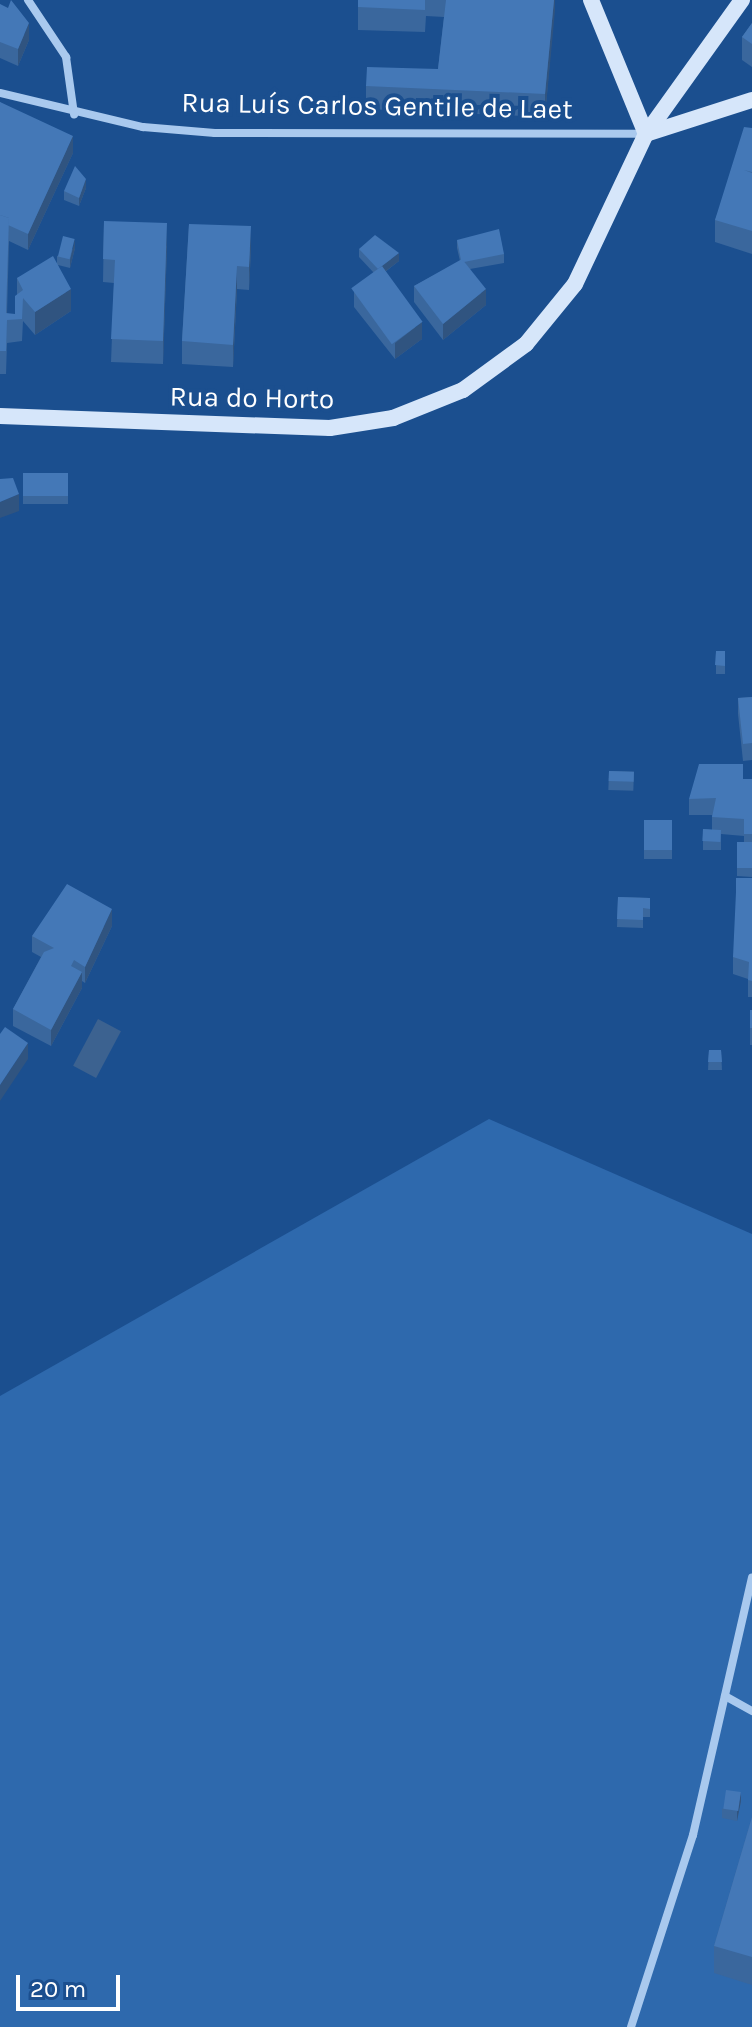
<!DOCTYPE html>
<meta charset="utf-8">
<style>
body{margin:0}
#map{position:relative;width:752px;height:2027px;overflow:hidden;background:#1b4f8f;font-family:Karla,sans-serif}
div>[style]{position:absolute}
.green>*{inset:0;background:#2e69ad}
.water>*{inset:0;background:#3c6290;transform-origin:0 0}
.street>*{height:8px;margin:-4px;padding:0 4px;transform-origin:4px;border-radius:4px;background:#a9c9ee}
.secondary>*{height:16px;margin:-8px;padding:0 8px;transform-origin:8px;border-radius:8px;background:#d6e6fa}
.wall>*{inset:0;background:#3a679d;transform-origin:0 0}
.shaded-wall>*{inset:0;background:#305480}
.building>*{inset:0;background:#4478b7;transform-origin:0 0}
span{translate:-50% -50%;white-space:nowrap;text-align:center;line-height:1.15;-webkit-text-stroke:8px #1b4f8f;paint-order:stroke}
.street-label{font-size:28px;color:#fff}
.scale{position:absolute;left:16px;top:1975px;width:104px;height:36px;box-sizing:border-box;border:4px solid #fff;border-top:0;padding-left:10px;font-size:24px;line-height:28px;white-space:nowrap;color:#fff;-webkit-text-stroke:6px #1b4f8f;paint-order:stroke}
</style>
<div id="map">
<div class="green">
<div style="clip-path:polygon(489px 1119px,752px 1234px,752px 2027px,0 2027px,0 1396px)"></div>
</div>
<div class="water">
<div style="left:98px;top:1019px;width:26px;height:53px;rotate:28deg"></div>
</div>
<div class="street">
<div style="left:28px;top:0;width:69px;rotate:56.3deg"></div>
<div style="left:66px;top:57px;width:58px;rotate:82deg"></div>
<div style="left:0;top:93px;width:147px;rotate:13.4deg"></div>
<div style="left:143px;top:127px;width:72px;rotate:4.8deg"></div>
<div style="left:215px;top:133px;width:430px;rotate:0.1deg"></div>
<div style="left:725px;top:1696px;width:31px;rotate:29deg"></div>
<div style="left:631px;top:2027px;width:202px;rotate:-72.1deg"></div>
<div style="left:693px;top:1835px;width:264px;rotate:-77.1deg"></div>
</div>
<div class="secondary">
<div style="left:591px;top:0;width:145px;rotate:67.7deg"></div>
<div style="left:646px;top:134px;width:111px;rotate:-17.8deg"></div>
<div style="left:0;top:416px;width:330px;rotate:2.1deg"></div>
<div style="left:330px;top:428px;width:64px;rotate:-9deg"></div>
<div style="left:393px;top:418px;width:75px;rotate:-21.8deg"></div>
<div style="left:463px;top:390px;width:78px;rotate:-36.1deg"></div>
<div style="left:526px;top:344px;width:77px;rotate:-50.8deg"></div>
<div style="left:575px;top:284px;width:166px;rotate:-64.7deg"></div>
<div style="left:646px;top:134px;width:165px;rotate:-54.4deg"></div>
</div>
<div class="wall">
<div style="clip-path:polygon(358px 0,555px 0,545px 117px,366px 109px,366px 86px,438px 69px,444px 17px,426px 16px,425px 32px,358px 30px)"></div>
<div style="clip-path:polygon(0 4px,29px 40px,18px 66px,0 58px)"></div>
<div style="clip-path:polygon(752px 23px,752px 67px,742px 60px,742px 37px)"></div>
<div style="clip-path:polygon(0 102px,73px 153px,28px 250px,9px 241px,7px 314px,15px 314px,17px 295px,17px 278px,57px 263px,57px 256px,75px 248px,70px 268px,58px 265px,71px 311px,35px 335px,23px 321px,22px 341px,7px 343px,6px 374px,0 374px)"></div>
<div style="clip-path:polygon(752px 128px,752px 254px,715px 242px,715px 220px)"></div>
<div style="clip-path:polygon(86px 188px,79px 206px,64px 200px,64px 191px)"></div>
<div style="clip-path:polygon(104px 221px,167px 246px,163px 364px,111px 362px,114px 283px,103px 282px)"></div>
<div style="clip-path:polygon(189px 224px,251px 249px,249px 290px,237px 289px,233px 367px,182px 364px,182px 341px)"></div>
<div style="clip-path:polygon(457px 240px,504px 254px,504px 263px,470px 269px,486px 305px,443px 340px,414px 302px,414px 286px,460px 261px,457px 248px)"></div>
<div style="clip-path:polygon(359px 249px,399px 261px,385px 272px,422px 339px,395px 359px,354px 307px,354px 291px,374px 273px,359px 257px)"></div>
<div style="left:23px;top:473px;width:45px;height:31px"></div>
<div style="left:716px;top:651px;width:9px;height:23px"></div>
<div style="clip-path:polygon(752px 697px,752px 760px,743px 761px,738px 714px,738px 698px)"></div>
<div style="left:609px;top:771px;width:25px;height:19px;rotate:2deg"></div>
<div style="clip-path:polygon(743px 779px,752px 779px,752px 877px,737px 876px,737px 842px,744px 842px,744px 836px,721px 834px,721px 850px,703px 850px,703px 829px,712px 830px,712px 815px,689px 815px,689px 799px)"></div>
<div style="left:644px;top:820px;width:28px;height:39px"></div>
<div style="clip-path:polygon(752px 878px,752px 997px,748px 997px,748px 979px,733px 974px,733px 957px)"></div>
<div style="clip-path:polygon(618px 897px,650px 898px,650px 917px,643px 917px,643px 928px,617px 927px)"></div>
<div style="clip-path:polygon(112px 926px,85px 983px,82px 981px,82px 988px,51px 1046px,13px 1026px,13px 1009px,41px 957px,32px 952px,32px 936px)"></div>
<div style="left:752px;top:1010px;width:35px;height:2px;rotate:90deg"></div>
<div style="clip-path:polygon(709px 1050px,721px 1050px,722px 1070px,708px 1070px)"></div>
<div style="clip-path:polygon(741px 1801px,737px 1821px,722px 1818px,722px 1809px)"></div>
<div style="clip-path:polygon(752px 1817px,752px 1985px,714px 1973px,714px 1946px)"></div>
</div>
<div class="shaded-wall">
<div style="clip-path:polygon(554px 0,555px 0,555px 11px,545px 117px,545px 94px)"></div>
<div style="clip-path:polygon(29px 23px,29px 40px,18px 66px,18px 49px)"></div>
<div style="clip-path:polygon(73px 136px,73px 153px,28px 250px,28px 234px)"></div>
<div style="clip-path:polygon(86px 179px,86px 188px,79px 206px,79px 198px)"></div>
<div style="clip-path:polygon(167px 223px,167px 246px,163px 364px,163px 341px)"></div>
<div style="clip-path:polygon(251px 226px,251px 249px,249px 290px,249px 267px)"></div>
<div style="clip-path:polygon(75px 239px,75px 248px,70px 268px,70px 260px)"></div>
<div style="clip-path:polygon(399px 253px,399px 261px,378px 277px,378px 269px)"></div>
<div style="clip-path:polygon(237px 266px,237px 289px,233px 367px,233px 345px)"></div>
<div style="clip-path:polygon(71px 289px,71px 311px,35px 335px,35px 312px)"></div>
<div style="clip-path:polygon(486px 289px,486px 305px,443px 340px,443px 324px)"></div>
<div style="clip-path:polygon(422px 322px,422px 339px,395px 359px,395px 343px)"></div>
<div style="clip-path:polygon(19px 494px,19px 511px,0 518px,0 502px)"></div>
<div style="clip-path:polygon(112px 909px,112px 926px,85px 983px,85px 967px)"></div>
<div style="clip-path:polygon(82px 972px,82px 988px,51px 1046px,51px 1030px)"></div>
<div style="clip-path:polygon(28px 1043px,28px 1059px,0 1101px,0 1085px)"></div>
<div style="clip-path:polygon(741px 1792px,741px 1801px,737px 1821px,737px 1812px)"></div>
</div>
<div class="building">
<div style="clip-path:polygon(11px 0,29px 23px,18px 49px,0 42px,0 4px,8px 8px)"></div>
<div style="clip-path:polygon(358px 0,425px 0,425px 10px,358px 7px)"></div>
<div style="clip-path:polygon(446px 0,554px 0,545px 94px,366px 86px,367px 67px,438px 69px)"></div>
<div style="clip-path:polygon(752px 23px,752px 44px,742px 37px)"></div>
<div style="clip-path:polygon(0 102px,73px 136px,28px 234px,8px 225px,9px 218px,0 215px)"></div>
<div style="clip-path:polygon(744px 127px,752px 128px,752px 172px,744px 170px,752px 173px,752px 231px,715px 220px)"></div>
<div style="clip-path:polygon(75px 166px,86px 179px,79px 198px,64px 191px)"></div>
<div style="clip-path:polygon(0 215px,9px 218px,6px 313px,15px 314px,15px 296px,23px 290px,17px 278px,53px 256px,71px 289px,35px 312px,23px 298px,22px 319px,7px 320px,6px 351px,0 351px)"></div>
<div style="clip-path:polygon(104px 221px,167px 223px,163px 341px,111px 339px,115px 260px,103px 259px)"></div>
<div style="clip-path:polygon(189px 224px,251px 226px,249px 267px,237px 266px,233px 345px,182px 341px)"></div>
<div style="clip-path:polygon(499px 229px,504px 254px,464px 262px,461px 260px,457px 240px)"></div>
<div style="clip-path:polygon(375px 235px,399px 253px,378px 269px,359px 249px)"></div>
<div style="left:63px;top:236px;width:12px;height:21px;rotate:14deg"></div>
<div style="clip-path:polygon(462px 259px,486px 289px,443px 324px,414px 286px)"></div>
<div style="left:382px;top:266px;width:69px;height:38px;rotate:54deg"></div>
<div style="left:23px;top:473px;width:45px;height:23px"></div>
<div style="clip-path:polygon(13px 478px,19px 494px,0 502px,0 479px)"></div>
<div style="clip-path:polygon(716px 651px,725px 651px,725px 666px,715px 665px)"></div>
<div style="clip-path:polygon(752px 697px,752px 743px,743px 744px,738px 698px)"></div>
<div style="clip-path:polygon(699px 764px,743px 764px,743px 779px,752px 779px,752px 834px,744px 834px,744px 819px,712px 817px,716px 798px,689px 799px)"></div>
<div style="left:609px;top:771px;width:25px;height:10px;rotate:2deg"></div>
<div style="left:644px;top:820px;width:28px;height:30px"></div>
<div style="left:703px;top:829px;width:18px;height:12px;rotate:3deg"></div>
<div style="left:737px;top:842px;width:15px;height:26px"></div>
<div style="left:736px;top:878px;width:16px;height:14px"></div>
<div style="clip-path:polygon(67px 884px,112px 909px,85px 967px,74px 960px,71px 966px,82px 972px,51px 1030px,13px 1009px,44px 952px,54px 948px,32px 936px)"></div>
<div style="clip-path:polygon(736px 892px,752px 892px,752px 981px,748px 980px,749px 962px,733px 957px)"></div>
<div style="clip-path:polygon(618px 897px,650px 898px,650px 909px,643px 908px,643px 920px,617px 919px)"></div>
<div style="left:752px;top:1010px;width:18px;height:2px;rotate:90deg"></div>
<div style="clip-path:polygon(5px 1027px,28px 1043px,0 1085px,0 1034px)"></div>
<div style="clip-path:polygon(709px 1050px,721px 1050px,722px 1062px,708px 1062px)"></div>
<div style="left:726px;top:1790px;width:15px;height:19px;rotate:8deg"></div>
<div style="clip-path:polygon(752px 1817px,752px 1957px,714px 1946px)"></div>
</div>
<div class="street-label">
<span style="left:377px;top:106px;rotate:1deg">Rua Luís Carlos Gentile de Laet</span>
<span style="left:252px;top:398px;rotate:1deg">Rua do Horto</span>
</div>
<div class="scale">20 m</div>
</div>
